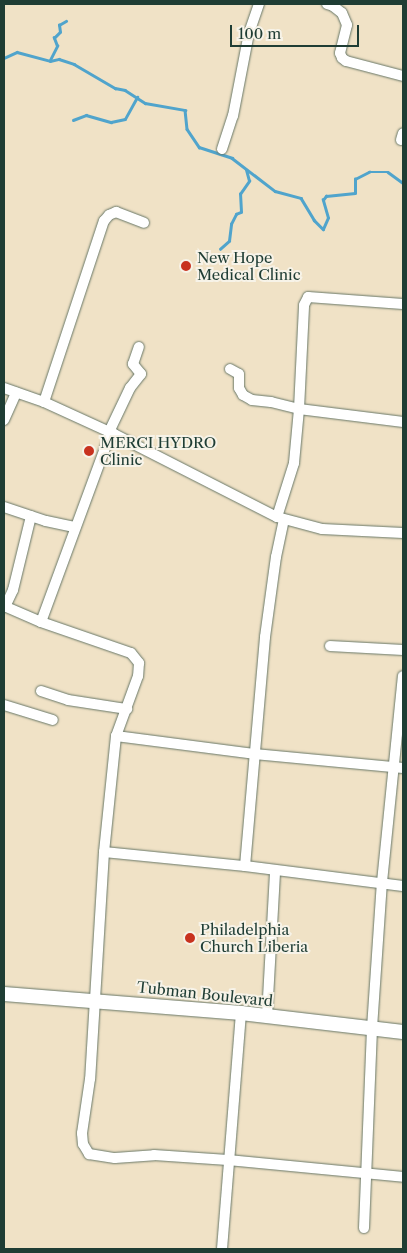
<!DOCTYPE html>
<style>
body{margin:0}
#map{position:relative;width:407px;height:1253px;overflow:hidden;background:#f0e2c6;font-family:"Libre Caslon Text",serif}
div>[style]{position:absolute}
.stream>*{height:2.5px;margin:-1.25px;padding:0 1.25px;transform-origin:1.25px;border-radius:1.25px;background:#50a4cc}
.roads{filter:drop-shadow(0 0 1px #687767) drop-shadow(0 0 1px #687767)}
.minor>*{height:10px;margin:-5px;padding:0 5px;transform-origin:5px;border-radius:5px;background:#fff}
.highway>*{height:14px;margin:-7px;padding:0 7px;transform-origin:7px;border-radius:7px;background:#fff}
.dots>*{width:14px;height:14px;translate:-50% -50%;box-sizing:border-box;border:2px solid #f7f3e8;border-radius:50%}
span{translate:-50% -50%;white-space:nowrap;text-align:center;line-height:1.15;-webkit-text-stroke:4px #f7f3e8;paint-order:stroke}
.poi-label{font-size:15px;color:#1f3d34}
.left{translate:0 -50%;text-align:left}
.street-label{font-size:15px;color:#1f3d34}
.frame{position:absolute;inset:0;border:5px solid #1f3d34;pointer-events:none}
.scale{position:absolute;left:230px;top:25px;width:129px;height:22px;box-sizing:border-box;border:2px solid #1f3d34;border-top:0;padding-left:6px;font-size:15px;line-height:18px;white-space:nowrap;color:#1f3d34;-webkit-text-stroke:4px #f7f3e8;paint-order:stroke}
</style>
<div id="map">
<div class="stream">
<div style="left:4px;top:58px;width:14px;rotate:-25deg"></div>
<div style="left:17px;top:52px;width:34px;rotate:15deg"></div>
<div style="left:50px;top:61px;width:9px;rotate:-13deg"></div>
<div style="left:59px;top:59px;width:16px;rotate:18deg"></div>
<div style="left:74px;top:64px;width:48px;rotate:30.3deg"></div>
<div style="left:115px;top:88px;width:10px;rotate:11deg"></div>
<div style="left:125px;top:90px;width:24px;rotate:33deg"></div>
<div style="left:145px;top:103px;width:41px;rotate:9.9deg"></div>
<div style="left:185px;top:110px;width:19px;rotate:84deg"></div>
<div style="left:187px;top:129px;width:22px;rotate:56deg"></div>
<div style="left:199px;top:147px;width:35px;rotate:18deg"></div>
<div style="left:232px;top:158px;width:54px;rotate:37.5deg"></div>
<div style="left:275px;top:191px;width:27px;rotate:15deg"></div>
<div style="left:301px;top:198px;width:26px;rotate:59deg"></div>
<div style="left:314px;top:220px;width:13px;rotate:45deg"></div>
<div style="left:323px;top:229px;width:12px;rotate:-66deg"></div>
<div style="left:328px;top:218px;width:19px;rotate:-106deg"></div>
<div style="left:323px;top:200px;width:5px;rotate:-53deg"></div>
<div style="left:326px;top:196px;width:29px;rotate:-6deg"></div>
<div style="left:355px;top:193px;width:14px;rotate:-90deg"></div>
<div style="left:355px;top:179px;width:16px;rotate:-27deg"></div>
<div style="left:369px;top:172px;width:19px"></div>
<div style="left:388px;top:172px;width:19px;rotate:36deg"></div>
<div style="left:50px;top:60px;width:16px;rotate:-63deg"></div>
<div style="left:57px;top:46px;width:9px;rotate:-111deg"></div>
<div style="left:54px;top:38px;width:8px;rotate:-45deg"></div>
<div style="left:60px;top:32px;width:7px;rotate:-98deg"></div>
<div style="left:59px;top:25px;width:8px;rotate:-30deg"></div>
<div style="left:73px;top:120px;width:14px;rotate:-21deg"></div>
<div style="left:86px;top:115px;width:26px;rotate:16deg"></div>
<div style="left:111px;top:122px;width:14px;rotate:-12deg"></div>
<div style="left:125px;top:119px;width:25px;rotate:-61deg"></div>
<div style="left:220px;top:249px;width:12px;rotate:-42deg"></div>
<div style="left:229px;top:241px;width:17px;rotate:-83deg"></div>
<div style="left:231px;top:224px;width:11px;rotate:-63deg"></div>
<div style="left:236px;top:214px;width:5px;rotate:-22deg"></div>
<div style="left:241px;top:212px;width:18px;rotate:-93deg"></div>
<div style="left:240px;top:194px;width:16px;rotate:-55deg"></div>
<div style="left:249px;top:181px;width:11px;rotate:-105deg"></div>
</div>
<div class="roads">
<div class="minor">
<div style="left:327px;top:4px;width:6px;rotate:18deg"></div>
<div style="left:333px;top:6px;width:11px;rotate:38deg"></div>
<div style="left:342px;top:13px;width:13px;rotate:67deg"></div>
<div style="left:347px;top:25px;width:29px;rotate:104deg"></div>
<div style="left:340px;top:53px;width:5px;rotate:68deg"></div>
<div style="left:342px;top:58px;width:5px;rotate:37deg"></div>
<div style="left:346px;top:61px;width:59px;rotate:14.7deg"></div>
<div style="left:401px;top:140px;width:7px;rotate:-74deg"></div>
<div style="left:222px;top:149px;width:35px;rotate:-72deg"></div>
<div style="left:233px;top:116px;width:85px;rotate:-79.1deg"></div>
<div style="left:249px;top:33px;width:31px;rotate:-71deg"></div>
<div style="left:230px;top:369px;width:10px;rotate:29deg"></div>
<div style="left:239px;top:374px;width:14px;rotate:90deg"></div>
<div style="left:239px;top:388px;width:8px;rotate:60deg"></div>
<div style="left:243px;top:395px;width:10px;rotate:29deg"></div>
<div style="left:252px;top:400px;width:19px;rotate:6deg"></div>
<div style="left:271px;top:402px;width:29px;rotate:14deg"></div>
<div style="left:299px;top:409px;width:105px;rotate:7.1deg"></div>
<div style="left:4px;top:388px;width:42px;rotate:19.3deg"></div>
<div style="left:44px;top:402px;width:77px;rotate:24.6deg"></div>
<div style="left:114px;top:434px;width:183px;rotate:27deg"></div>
<div style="left:277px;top:517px;width:47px;rotate:14.9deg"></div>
<div style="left:322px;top:529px;width:81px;rotate:2.8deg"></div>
<div style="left:44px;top:402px;width:191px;rotate:-71.7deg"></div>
<div style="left:104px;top:221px;width:8px;rotate:-50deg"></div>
<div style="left:109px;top:215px;width:8px;rotate:-23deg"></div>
<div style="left:116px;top:212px;width:30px;rotate:21deg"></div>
<div style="left:4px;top:420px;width:30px;rotate:-66deg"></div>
<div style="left:109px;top:432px;width:49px;rotate:-64.5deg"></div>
<div style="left:130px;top:388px;width:18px;rotate:-52deg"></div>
<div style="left:141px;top:374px;width:13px;rotate:-129deg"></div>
<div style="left:133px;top:364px;width:18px;rotate:-71deg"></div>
<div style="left:114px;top:434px;width:8px;rotate:135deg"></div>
<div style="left:108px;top:440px;width:194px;rotate:110.2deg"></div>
<div style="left:41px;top:622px;width:95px;rotate:19deg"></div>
<div style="left:131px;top:653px;width:13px;rotate:51deg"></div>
<div style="left:139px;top:663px;width:13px;rotate:94deg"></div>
<div style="left:138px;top:676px;width:64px;rotate:110.1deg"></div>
<div style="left:116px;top:736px;width:117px;rotate:95.9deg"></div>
<div style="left:104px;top:852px;width:227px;rotate:93.5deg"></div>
<div style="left:90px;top:1079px;width:55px;rotate:98.4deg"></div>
<div style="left:82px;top:1133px;width:11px;rotate:85deg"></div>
<div style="left:83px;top:1144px;width:12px;rotate:59deg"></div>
<div style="left:89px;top:1154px;width:26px;rotate:9deg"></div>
<div style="left:115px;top:1158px;width:39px;rotate:-4deg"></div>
<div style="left:154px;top:1155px;width:74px;rotate:3.9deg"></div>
<div style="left:228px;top:1160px;width:176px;rotate:5.5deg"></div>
<div style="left:4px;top:507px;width:44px;rotate:18.4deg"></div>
<div style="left:46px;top:521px;width:30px;rotate:12deg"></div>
<div style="left:277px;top:517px;width:57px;rotate:-72.5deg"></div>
<div style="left:294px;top:463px;width:54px;rotate:-84.7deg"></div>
<div style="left:299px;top:409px;width:104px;rotate:-87.2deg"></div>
<div style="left:304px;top:305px;width:9px;rotate:-63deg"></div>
<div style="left:308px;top:297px;width:95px;rotate:4.2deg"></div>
<div style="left:4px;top:606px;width:40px;rotate:23.4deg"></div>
<div style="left:5px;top:607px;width:19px;rotate:-65deg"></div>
<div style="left:13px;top:590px;width:76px;rotate:-76.3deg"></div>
<div style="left:330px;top:646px;width:73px;rotate:3.1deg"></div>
<div style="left:41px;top:691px;width:28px;rotate:18deg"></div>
<div style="left:68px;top:700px;width:60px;rotate:8.7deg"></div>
<div style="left:4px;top:705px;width:51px;rotate:17deg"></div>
<div style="left:116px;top:736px;width:139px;rotate:7.4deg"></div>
<div style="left:254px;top:754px;width:150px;rotate:5.4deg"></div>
<div style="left:104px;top:852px;width:142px;rotate:5.7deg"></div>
<div style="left:245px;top:866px;width:159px;rotate:7.2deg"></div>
<div style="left:245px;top:866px;width:230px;rotate:-85deg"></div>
<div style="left:265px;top:637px;width:81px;rotate:-82.2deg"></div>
<div style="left:276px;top:557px;width:38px;rotate:-78deg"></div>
<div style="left:267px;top:1016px;width:145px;rotate:-86.8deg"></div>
<div style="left:364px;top:1228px;width:200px;rotate:-87.7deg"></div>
<div style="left:372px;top:1028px;width:146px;rotate:-86.1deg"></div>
<div style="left:382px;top:882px;width:207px;rotate:-84.2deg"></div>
<div style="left:222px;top:1249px;width:237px;rotate:-85.4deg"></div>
</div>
<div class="highway">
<div style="left:4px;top:994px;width:238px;rotate:4.6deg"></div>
<div style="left:241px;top:1013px;width:163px;rotate:6.7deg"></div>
</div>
</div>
<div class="dots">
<div style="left:186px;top:266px;background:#c8321e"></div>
<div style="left:89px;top:451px;background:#c8321e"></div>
<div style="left:190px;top:938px;background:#c8321e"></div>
</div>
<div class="poi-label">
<span class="left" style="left:197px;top:266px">New Hope<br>Medical Clinic</span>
<span class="left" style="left:100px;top:451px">MERCI HYDRO<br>Clinic</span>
<span class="left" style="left:200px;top:938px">Philadelphia<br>Church Liberia</span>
</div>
<div class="street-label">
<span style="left:205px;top:994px;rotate:6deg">Tubman Boulevard</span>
</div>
<div class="frame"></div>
<div class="scale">100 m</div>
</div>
